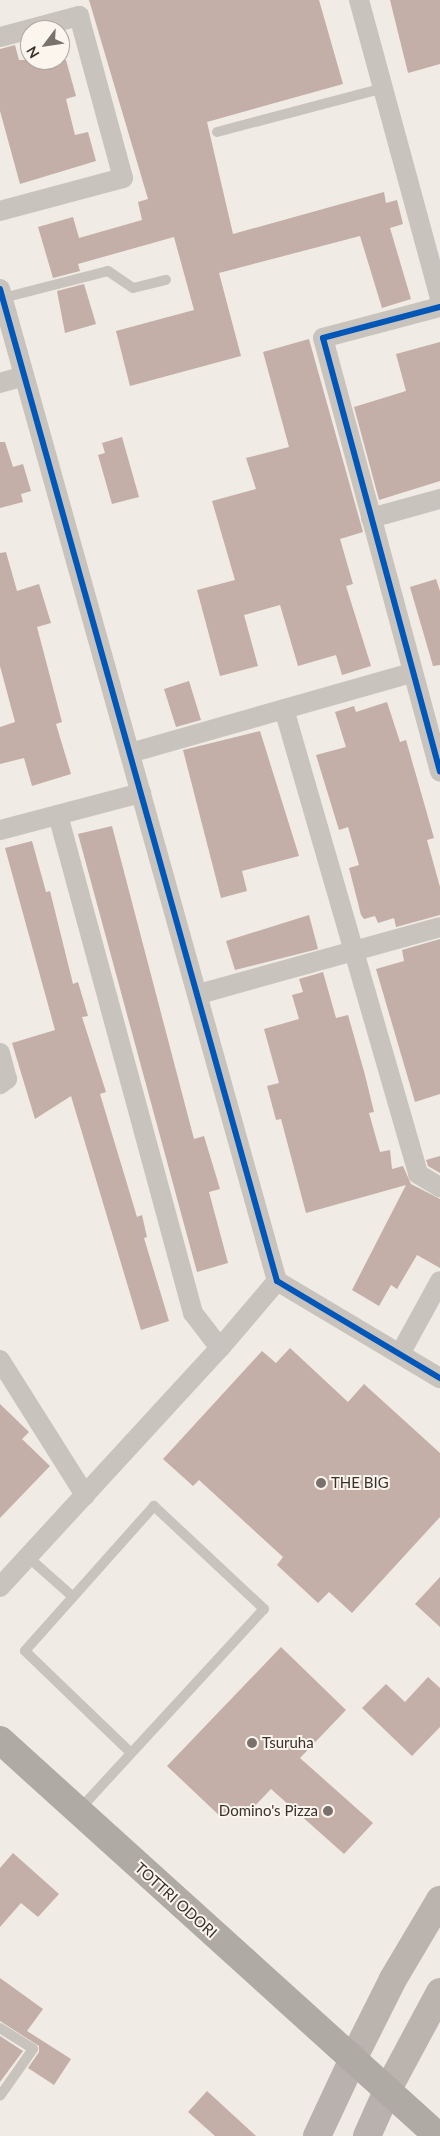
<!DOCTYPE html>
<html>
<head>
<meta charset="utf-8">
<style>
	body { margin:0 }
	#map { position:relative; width:440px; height:2136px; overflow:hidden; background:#f0ebe5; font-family:Lato,sans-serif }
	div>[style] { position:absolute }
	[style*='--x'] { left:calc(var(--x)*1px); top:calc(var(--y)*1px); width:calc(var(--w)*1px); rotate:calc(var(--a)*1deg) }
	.building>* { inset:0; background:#c3afa7 }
	.lane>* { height:10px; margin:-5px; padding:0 5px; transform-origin:5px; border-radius:5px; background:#c9c3be }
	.street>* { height:20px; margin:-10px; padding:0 10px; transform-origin:10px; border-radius:10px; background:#c9c3be }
	.secondary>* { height:28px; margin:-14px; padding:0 14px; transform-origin:14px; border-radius:14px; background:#bab3ae }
	.primary>* { height:28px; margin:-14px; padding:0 14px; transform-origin:14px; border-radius:14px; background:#b8b1ad }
	.highway>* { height:28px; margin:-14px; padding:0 14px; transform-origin:14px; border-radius:14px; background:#afaaa4 }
	.cycleway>* { height:6px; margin:-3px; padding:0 3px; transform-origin:3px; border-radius:3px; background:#0057b8 }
	.dots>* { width:14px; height:14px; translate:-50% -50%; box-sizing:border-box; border:2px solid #fbf5ee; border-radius:50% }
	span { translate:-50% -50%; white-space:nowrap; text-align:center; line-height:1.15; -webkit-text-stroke:4px #fbf5ee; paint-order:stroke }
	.poi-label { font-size:15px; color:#3b302b }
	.left { translate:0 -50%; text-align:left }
	.right { translate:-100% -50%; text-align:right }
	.street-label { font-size:15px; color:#3b302b }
	.north { position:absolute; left:20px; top:20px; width:50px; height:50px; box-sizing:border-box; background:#fbf5ee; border:1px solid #aea6a0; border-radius:50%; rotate:239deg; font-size:14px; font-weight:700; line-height:20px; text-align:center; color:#3b302b }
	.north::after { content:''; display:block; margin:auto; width:18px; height:22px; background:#7a716c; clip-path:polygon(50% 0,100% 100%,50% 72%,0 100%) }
</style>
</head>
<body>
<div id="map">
	<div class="building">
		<i style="clip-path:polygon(89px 0,319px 0,343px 84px,207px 122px,233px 234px,384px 192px,386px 203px,397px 200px,403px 224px,390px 228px,411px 299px,382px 308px,360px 236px,219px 273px,241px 356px,130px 386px,116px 331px,194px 310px,174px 237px,78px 264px,80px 271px,53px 278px,38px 227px,73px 217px,79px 238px,142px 220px,138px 202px,148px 199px)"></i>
		<i style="clip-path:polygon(390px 0,440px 0,440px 64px,408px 73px)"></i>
		<i style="clip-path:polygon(15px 45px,19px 60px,66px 60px,76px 96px,66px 99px,75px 135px,88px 132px,96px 161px,20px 184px,0 111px,0 49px)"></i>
		<i style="clip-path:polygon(84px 284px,96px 324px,65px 333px,57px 291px)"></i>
		<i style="clip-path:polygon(309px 339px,363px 532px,340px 539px,353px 584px,346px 586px,371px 666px,342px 675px,336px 655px,298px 666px,280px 605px,244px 615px,258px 666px,220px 676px,197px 590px,235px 580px,212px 501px,256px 489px,246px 458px,289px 447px,263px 352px)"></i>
		<i style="clip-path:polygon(440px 342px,440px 481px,379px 500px,354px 407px,406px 391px,396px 354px)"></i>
		<i style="clip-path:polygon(122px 437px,139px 497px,112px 504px,98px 455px,105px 453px,102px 443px)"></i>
		<i style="clip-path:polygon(0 442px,5px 442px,13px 467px,23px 464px,31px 491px,21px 494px,23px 502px,0 508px)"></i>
		<i style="clip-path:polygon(6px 552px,17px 591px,39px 584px,51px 623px,37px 627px,62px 722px,56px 724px,71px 774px,32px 786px,24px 758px,0 764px,0 727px,15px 722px,0 666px,0 553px)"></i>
		<i style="clip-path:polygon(436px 579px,440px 591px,440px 665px,433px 666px,410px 587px)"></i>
		<i style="clip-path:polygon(189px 681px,201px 720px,176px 727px,164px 689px)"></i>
		<i style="clip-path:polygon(387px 702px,400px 742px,406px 740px,434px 838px,427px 840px,440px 887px,440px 915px,396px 927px,394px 918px,378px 923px,375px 916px,364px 919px,361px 915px,349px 868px,359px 865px,348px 827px,339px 830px,316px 755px,346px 747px,335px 712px,354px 706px,356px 712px)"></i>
		<i style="clip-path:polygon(260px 731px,299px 856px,242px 871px,247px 891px,221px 898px,183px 750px)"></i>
		<i style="clip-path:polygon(112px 826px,194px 1139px,204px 1136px,220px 1189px,209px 1192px,228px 1263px,197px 1272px,78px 834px)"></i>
		<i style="clip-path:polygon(32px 841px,46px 892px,50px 891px,73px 984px,78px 982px,88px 1016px,82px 1017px,106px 1092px,100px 1094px,137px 1217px,142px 1215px,147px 1237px,144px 1238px,169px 1321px,141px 1330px,71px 1096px,35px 1119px,12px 1043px,55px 1030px,5px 848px)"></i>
		<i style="clip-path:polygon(309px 915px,318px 949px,235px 970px,226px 941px)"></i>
		<i style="clip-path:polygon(440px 939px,440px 1094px,415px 1102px,376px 969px,404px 961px,402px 950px)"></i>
		<i style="clip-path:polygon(323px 972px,336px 1018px,348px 1015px,365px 1075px,374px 1112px,369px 1113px,380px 1152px,390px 1150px,392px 1169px,403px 1166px,411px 1184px,440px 1199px,440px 1268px,417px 1255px,397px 1289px,391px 1285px,379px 1306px,352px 1290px,406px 1185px,306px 1213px,281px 1119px,276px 1120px,267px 1086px,279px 1083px,264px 1029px,299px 1019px,292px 995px,303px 992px,299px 979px)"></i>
		<i style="clip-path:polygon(440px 1156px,440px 1173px,428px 1166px,426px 1160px)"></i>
		<i style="clip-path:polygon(290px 1348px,348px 1402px,364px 1384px,440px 1453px,440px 1517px,352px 1613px,329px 1592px,318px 1603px,277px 1565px,283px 1557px,199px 1480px,193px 1486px,163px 1459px,262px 1351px,276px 1363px)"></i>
		<i style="clip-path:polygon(0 1404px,29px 1432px,22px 1439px,50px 1466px,0 1518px)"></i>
		<i style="clip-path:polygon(440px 1577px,440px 1627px,415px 1604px)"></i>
		<i style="clip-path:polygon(281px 1647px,346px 1710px,300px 1758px,373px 1823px,344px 1854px,271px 1789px,244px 1817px,233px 1807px,222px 1818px,167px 1766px)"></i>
		<i style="clip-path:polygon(428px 1677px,440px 1688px,440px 1727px,412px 1756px,362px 1708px,386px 1684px,405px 1702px)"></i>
		<i style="clip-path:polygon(13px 1853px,59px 1894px,38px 1917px,21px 1903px,0 1927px,0 1868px)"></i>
		<i style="clip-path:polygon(0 1978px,43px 2009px,27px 2031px,71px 2059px,54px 2085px,28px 2068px,39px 2052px,39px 2046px,0 2021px)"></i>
		<i style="clip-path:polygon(0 2036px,23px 2051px,0 2082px)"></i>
		<i style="clip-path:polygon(207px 2091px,256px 2136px,215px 2136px,188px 2112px)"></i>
	</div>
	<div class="lane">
		<i style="--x:217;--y:132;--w:172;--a:-14.8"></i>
		<i style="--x:3;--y:298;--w:108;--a:-14.4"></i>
		<i style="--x:108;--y:271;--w:30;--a:34"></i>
		<i style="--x:133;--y:288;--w:34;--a:-14"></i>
		<i style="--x:28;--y:1557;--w:60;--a:41.6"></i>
		<i style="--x:79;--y:1810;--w:273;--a:-47.4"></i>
		<i style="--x:264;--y:1609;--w:151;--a:-136.9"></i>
		<i style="--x:154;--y:1506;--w:194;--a:131.7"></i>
		<i style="--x:25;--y:1651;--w:147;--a:43.9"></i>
		<i style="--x:0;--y:2028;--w:39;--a:32"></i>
		<i style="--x:33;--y:2049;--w:57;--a:125.1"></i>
	</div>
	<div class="street">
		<i style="--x:359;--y:0;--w:310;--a:74.8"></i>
		<i style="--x:0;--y:37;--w:82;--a:-14.9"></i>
		<i style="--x:79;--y:16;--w:168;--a:74.8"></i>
		<i style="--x:123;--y:178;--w:127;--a:165"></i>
		<i style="--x:0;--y:289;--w:1030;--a:74.4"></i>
		<i style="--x:277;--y:1281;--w:190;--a:30.8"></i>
		<i style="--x:440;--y:307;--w:121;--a:165.2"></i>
		<i style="--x:323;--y:338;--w:449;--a:74.9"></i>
		<i style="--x:0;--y:383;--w:25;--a:-16"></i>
		<i style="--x:371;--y:518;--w:72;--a:-15.4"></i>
		<i style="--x:284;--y:709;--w:484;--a:73.9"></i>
		<i style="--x:418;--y:1174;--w:26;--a:31"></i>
		<i style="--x:130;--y:753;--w:291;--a:-15.9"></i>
		<i style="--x:58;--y:815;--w:516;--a:74.83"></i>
		<i style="--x:193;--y:1313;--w:44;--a:52.4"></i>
		<i style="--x:0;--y:830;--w:146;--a:-14.7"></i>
		<i style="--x:199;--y:994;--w:250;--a:-15.5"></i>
		<i style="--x:0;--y:1053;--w:27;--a:75"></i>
		<i style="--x:7;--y:1079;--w:9;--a:144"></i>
		<i style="--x:400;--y:1354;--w:83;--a:-61.3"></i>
		<i style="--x:0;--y:1360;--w:160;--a:57.8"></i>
		<i style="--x:0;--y:1587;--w:325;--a:-47.4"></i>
		<i style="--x:220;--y:1348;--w:88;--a:-49.6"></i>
	</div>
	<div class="secondary">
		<i style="--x:354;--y:2057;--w:87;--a:-63.4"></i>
		<i style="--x:393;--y:1979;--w:92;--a:-59.3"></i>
		<i style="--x:388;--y:2089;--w:110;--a:-61.8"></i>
	</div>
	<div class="primary">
		<i style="--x:317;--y:2136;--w:87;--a:-64.9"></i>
		<i style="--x:367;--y:2136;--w:51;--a:-65.9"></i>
	</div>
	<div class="highway">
		<i style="--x:0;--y:1740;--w:590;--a:42.12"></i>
	</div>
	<div class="cycleway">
		<i style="--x:0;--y:289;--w:1030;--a:74.4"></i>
		<i style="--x:277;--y:1281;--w:190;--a:30.8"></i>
		<i style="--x:440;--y:307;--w:121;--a:165.2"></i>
		<i style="--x:323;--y:338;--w:449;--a:74.9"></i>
	</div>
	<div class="dots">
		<i style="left:321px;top:1483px;background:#7a716c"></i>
		<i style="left:252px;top:1743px;background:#7a716c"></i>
		<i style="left:328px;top:1811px;background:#7a716c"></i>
	</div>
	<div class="poi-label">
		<span class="left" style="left:331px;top:1483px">THE BIG</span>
		<span class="left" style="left:262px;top:1743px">Tsuruha</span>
		<span class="right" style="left:318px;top:1811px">Domino's Pizza</span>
	</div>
	<div class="street-label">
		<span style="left:176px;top:1900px;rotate:42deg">TOTTRI ODORI</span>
	</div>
	<div class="north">N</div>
</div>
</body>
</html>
